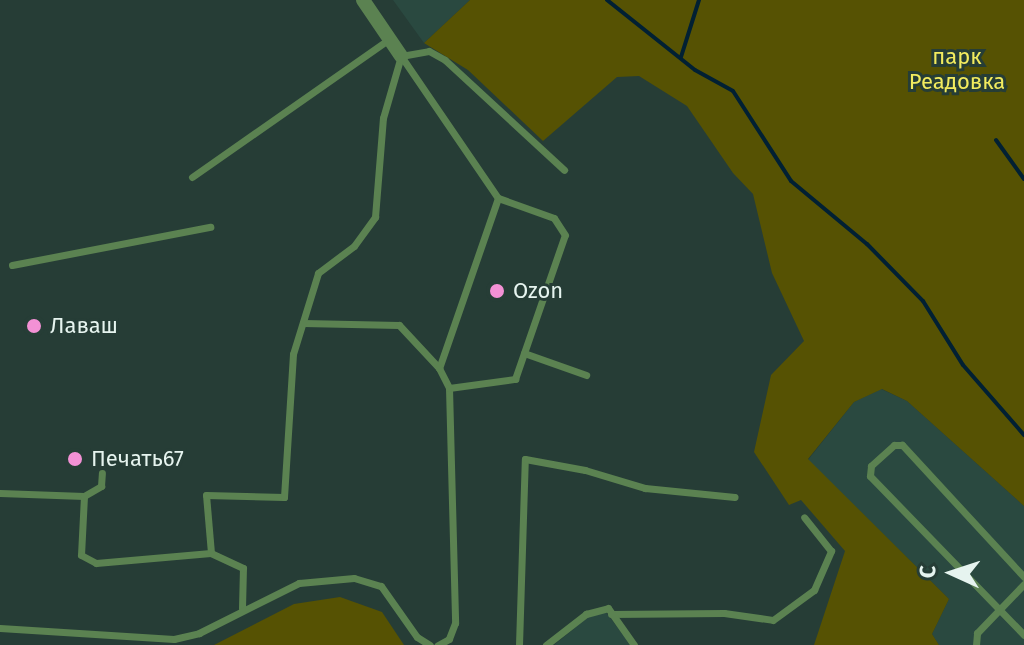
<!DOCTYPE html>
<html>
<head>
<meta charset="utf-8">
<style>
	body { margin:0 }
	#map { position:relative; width:1024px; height:645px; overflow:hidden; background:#263d36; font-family:"Fira Sans",sans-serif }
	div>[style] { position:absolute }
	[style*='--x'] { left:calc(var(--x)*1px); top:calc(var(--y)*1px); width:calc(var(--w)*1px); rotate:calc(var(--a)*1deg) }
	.built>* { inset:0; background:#2a4940 }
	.green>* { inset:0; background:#565203 }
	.stream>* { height:4px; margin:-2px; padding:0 2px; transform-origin:2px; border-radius:2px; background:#012033 }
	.lane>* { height:7px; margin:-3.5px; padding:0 3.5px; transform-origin:3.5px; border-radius:3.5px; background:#5b8251 }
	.street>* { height:14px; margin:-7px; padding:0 7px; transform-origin:7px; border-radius:7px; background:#5b8251 }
	.dots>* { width:22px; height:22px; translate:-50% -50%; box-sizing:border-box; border:4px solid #263d36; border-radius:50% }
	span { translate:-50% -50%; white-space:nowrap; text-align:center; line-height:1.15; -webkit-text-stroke:6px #263d36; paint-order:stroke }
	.park-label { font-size:22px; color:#f2eb5e }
	.poi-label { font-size:22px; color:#e6f4ef }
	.left { translate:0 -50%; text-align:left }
	.north { position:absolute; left:912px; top:533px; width:80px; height:80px; -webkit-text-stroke:6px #263d36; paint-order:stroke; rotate:273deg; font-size:22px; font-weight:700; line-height:32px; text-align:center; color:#e6f4ef }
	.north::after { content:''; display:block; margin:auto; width:28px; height:36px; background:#e6f4ef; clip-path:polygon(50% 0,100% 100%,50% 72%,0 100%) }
</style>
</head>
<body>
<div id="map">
	<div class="built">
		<i style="clip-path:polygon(393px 0,470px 0,424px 43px)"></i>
		<i style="clip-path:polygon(881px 389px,907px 401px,1024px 506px,1024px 645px,939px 645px,932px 634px,949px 599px,808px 460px,854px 402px)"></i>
		<i style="clip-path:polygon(605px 611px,631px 645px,554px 645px,587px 618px)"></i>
	</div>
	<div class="green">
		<i style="clip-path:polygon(470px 0,1024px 0,1024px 506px,907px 401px,882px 389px,854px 402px,808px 459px,949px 599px,932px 634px,939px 645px,814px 645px,845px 551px,801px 500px,789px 505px,754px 452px,771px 375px,804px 341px,772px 273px,753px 194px,733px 173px,687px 106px,639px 76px,617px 77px,543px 141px,468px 70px,424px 43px)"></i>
		<i style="clip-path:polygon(340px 597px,382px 612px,404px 645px,214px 645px,294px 604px)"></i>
	</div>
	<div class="stream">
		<i style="--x:607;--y:0;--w:112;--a:38.5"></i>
		<i style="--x:695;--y:70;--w:43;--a:28.9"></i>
		<i style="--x:733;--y:91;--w:107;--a:57.2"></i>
		<i style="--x:791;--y:181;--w:99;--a:39.7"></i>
		<i style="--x:867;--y:244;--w:80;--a:45.5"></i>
		<i style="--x:923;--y:301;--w:75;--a:58"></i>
		<i style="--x:963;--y:365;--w:93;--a:48.9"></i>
		<i style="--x:681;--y:57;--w:60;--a:-72.5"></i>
		<i style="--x:996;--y:140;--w:48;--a:54.3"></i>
	</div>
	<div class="lane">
		<i style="--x:401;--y:56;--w:172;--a:55.7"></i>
		<i style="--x:498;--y:198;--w:180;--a:109.1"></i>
		<i style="--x:439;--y:368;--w:22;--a:63"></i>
		<i style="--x:449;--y:388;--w:235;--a:88.5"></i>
		<i style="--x:455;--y:623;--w:17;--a:111"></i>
		<i style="--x:449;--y:639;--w:13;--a:151"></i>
		<i style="--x:401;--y:56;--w:28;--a:-10"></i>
		<i style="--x:429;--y:51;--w:18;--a:29"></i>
		<i style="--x:445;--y:60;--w:162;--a:42.7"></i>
		<i style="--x:192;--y:177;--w:241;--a:-35"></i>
		<i style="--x:12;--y:265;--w:202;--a:-10.9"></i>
		<i style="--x:303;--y:323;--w:96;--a:1.2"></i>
		<i style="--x:399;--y:325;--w:59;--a:47.1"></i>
		<i style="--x:524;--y:353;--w:66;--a:19.5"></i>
		<i style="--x:449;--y:388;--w:67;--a:-7.8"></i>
		<i style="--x:515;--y:379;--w:152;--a:-70.9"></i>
		<i style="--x:565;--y:235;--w:20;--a:-123"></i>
		<i style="--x:554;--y:218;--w:59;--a:-160.3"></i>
		<i style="--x:0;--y:493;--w:84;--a:2"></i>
		<i style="--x:84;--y:496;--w:59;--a:92.9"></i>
		<i style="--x:81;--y:555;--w:17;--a:28"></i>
		<i style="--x:96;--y:563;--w:115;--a:-5"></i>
		<i style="--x:84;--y:496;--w:20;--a:-30"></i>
		<i style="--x:101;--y:486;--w:13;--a:-86"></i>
		<i style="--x:1024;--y:577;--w:180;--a:-132.7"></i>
		<i style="--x:902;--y:445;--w:8;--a:180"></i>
		<i style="--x:894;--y:445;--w:31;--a:138"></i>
		<i style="--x:871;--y:466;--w:10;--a:96"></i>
		<i style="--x:870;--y:476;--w:221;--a:45.9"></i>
		<i style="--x:242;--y:608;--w:40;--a:-88.6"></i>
		<i style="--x:243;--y:568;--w:35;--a:-155"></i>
		<i style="--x:211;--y:553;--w:58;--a:-94.9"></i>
		<i style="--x:206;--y:495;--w:78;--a:1.5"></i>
		<i style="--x:284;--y:497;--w:143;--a:-86.4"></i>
		<i style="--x:293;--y:354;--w:85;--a:-72.8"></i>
		<i style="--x:318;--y:273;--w:45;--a:-36.9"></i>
		<i style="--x:354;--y:246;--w:36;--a:-54"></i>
		<i style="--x:375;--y:217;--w:99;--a:-85.4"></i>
		<i style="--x:383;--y:118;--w:65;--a:-73.8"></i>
		<i style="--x:611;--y:614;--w:113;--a:-0.5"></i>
		<i style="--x:724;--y:613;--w:49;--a:8.1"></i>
		<i style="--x:773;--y:620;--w:51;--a:-36.2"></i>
		<i style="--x:814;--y:590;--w:43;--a:-66.4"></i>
		<i style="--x:831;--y:551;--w:43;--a:-128.5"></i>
		<i style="--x:0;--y:628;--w:174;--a:3.6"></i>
		<i style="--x:174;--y:639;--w:26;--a:-13"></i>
		<i style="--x:199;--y:633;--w:112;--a:-26.6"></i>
		<i style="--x:299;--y:583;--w:55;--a:-5.2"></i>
		<i style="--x:354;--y:578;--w:28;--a:17"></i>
		<i style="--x:381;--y:586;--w:62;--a:54.8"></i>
		<i style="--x:417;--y:637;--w:15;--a:32"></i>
		<i style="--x:519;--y:645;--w:186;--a:-88.2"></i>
		<i style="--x:525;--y:459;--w:61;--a:10.4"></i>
		<i style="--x:585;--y:470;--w:63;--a:16.7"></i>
		<i style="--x:645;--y:488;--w:90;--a:5.7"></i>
		<i style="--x:546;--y:645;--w:51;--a:-37.8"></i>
		<i style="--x:586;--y:614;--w:23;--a:-15"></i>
		<i style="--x:608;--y:608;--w:45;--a:54.9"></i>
		<i style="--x:976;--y:645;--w:12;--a:-85"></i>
		<i style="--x:977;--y:633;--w:68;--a:-46.2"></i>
	</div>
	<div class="street">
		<i style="--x:363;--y:0;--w:68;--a:55.8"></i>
	</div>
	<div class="dots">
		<i style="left:497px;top:291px;background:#f391d5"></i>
		<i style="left:34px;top:326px;background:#f391d5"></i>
		<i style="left:75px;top:459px;background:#f391d5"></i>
	</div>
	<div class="park-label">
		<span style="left:957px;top:69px">парк<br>Реадовка</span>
	</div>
	<div class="poi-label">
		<span class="left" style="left:513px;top:291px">Ozon</span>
		<span class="left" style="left:50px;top:326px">Лаваш</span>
		<span class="left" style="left:91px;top:459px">Печать67</span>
	</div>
	<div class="north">С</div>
</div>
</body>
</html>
